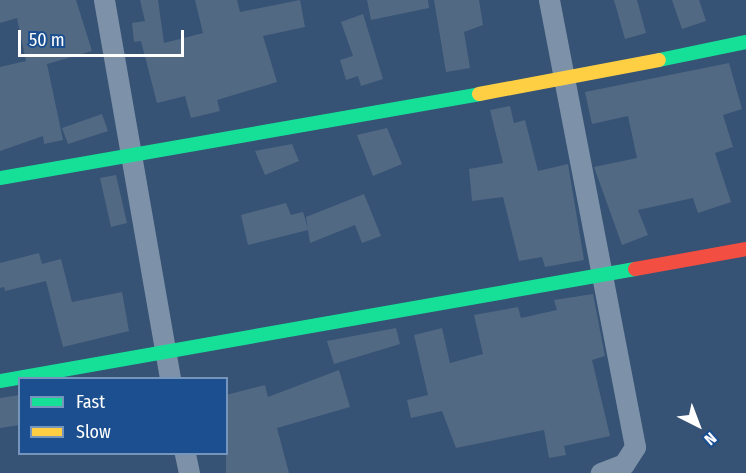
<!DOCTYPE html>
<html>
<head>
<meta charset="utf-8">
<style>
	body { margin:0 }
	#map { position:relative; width:746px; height:473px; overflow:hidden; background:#365274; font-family:"Fira Sans Condensed",sans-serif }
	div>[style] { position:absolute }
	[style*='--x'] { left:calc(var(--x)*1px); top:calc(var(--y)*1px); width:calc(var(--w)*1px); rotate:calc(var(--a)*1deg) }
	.building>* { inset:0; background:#526984 }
	.street>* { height:21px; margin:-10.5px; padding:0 10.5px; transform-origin:10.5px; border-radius:10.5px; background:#7d92a8 }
	.fast>* { height:14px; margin:-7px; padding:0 7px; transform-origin:7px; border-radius:7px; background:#16e098 }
	.slow>* { height:14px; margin:-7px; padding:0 7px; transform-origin:7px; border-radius:7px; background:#ffcf43 }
	.jam>* { height:14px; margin:-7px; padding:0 7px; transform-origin:7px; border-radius:7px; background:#f24e42 }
	span { translate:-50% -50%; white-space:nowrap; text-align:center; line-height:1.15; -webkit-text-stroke:4.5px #1b4f8f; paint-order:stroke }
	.legend { position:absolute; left:18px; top:377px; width:210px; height:78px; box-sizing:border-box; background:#1b4f8f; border:2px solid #7695bc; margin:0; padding:8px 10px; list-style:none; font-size:18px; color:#fff }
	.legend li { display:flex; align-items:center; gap:12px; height:30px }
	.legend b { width:30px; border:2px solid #7695bc }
	.north { position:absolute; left:668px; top:395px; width:60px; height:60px; -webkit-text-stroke:4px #1b4f8f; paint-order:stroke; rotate:138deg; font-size:16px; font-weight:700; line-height:24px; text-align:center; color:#fff }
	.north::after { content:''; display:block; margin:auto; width:21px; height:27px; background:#fff; clip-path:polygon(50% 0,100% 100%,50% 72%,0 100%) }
	.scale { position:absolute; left:18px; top:30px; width:166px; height:27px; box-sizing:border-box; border:3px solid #fff; border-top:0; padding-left:8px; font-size:18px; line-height:21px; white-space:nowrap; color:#fff; -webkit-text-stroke:4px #1b4f8f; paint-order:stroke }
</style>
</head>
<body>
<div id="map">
	<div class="building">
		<i style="clip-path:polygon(0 0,76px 0,92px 51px,47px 64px,63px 140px,44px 144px,43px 136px,0 151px,0 67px,26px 61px,17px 18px,0 23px)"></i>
		<i style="clip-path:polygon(140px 0,158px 0,164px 43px,203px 33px,195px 0,237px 0,240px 12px,300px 0,305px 27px,263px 36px,277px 82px,217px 100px,220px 111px,191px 118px,185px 96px,157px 103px,141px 41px,134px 42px,132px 23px,145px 21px)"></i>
		<i style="clip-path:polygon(367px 0,428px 0,429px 8px,371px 20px)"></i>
		<i style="clip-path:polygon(434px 0,479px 0,483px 25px,464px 32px,470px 68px,446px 72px)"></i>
		<i style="clip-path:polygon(614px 0,637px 0,646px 33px,625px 39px)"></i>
		<i style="clip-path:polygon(672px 0,699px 0,706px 21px,682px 29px)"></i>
		<i style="clip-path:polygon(363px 14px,383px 79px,361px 86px,358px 76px,346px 80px,340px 60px,353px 56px,341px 22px)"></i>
		<i style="clip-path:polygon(729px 63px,742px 109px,723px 115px,733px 147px,715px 153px,731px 202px,698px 213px,693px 198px,638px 210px,648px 235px,622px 245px,594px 167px,637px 158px,628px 116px,592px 124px,585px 92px)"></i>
		<i style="clip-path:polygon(510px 106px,514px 123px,525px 120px,538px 171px,568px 164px,584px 260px,545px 267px,542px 257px,519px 261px,503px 197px,472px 201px,469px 169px,503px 163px,490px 110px)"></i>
		<i style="clip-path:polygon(102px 114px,108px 131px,68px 144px,62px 128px)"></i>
		<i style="clip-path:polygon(387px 128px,402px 164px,373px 176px,357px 135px)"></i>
		<i style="clip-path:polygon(292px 144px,299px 161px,265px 175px,255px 151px)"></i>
		<i style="clip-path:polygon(116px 175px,127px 223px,111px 227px,100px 178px)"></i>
		<i style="clip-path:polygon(364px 194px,381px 236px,362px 243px,355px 225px,310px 243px,308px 230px,248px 245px,241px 215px,286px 203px,291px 215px,303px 212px,308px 228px,306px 217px)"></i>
		<i style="clip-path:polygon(39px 253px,42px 264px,61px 259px,72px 302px,122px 292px,129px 331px,63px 347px,46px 281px,5px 291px,4px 287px,0 288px,0 263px)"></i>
		<i style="clip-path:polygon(593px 294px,605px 356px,592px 360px,610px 436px,564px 446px,566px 455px,549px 458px,544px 430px,456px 448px,442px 411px,411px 418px,407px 400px,428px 395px,414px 335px,442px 328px,450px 363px,483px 354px,474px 315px,518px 307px,521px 318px,557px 310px,554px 300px)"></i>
		<i style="clip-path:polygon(396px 328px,400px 344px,334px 364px,327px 341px)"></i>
		<i style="clip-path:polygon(339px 370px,350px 407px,277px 428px,289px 473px,226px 473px,226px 395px,265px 385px,268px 397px)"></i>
		<i style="clip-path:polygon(20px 395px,20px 425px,0 428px,0 398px)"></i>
	</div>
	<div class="street">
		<i style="--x:104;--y:0;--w:384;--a:80.1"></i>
		<i style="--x:549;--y:0;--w:455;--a:79.1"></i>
		<i style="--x:635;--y:447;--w:20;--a:123"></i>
		<i style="--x:624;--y:464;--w:25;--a:159"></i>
		<i style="--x:185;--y:454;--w:19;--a:78"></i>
	</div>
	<div class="fast">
		<i style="--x:659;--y:60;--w:89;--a:-11.7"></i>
		<i style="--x:0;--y:178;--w:486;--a:-9.9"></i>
		<i style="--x:0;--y:381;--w:645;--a:-10"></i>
	</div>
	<div class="slow">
		<i style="--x:479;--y:94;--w:183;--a:-10.7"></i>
	</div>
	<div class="jam">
		<i style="--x:635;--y:269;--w:113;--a:-10.2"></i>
	</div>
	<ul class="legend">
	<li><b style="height:8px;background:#16e098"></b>Fast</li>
	<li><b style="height:8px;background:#ffcf43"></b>Slow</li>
	</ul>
	<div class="north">N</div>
	<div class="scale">50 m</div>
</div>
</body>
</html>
